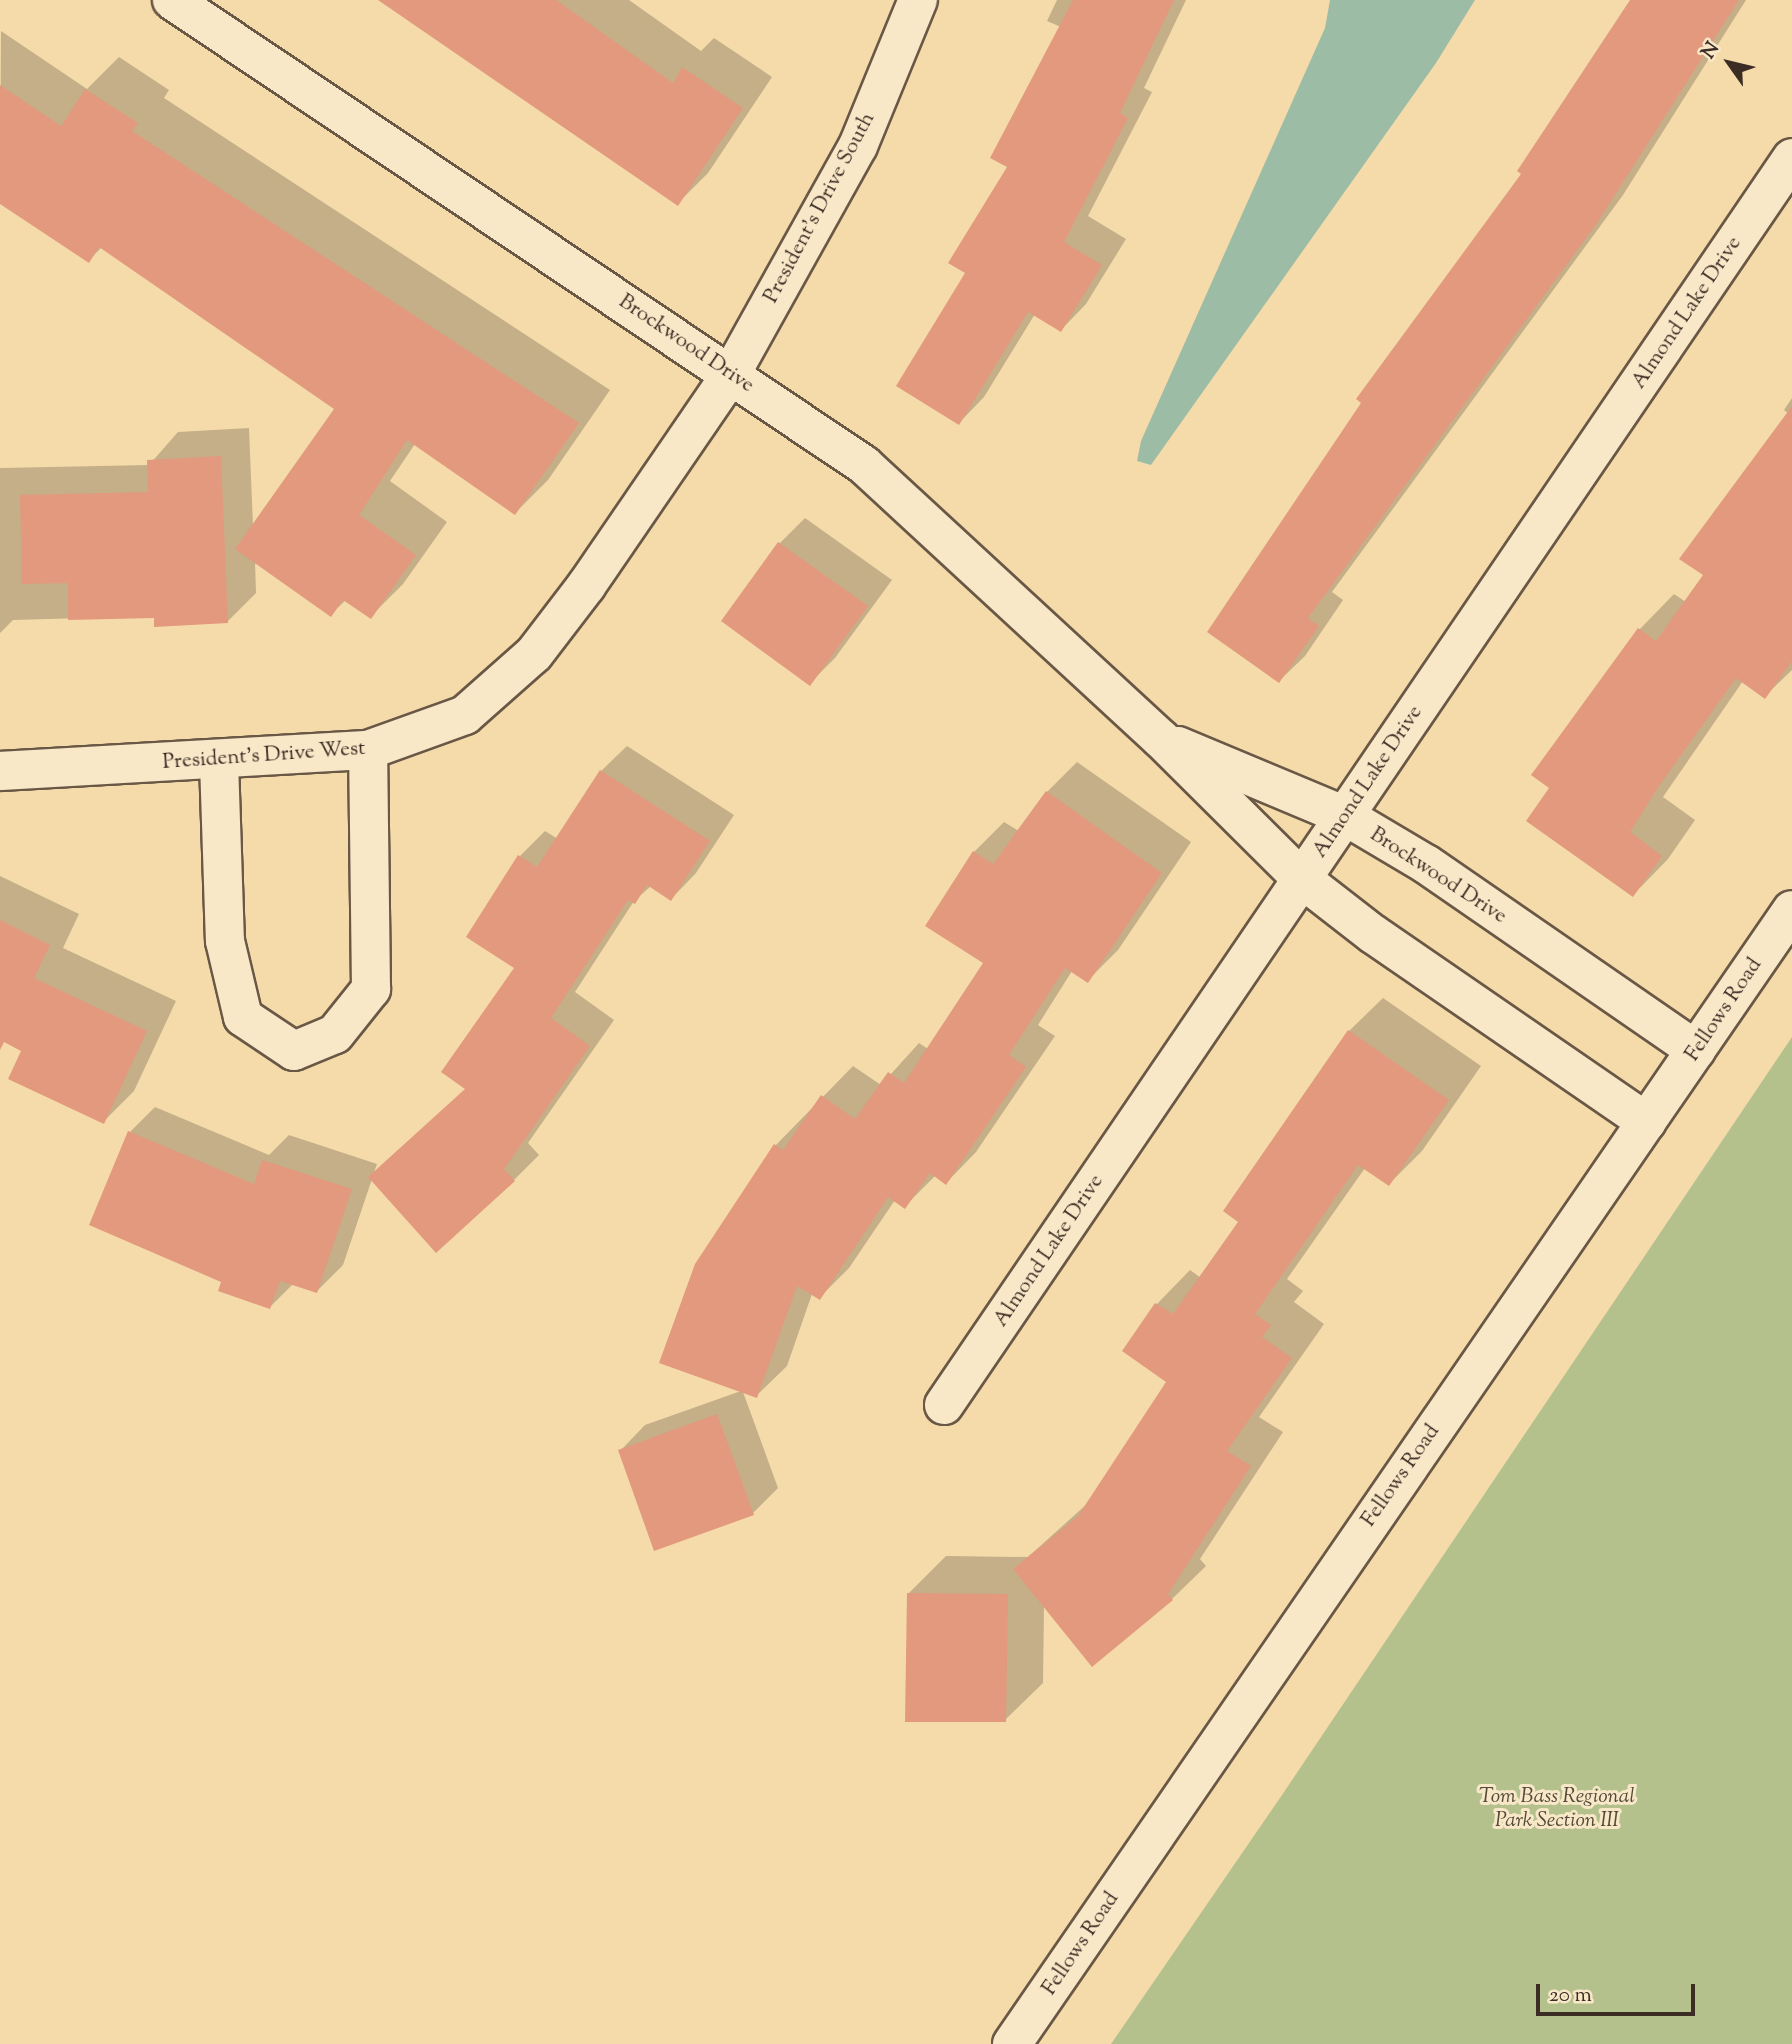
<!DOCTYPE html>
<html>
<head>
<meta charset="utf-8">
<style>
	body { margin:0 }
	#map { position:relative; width:1792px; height:2044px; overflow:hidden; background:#f5dbaa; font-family:"Sorts Mill Goudy",serif }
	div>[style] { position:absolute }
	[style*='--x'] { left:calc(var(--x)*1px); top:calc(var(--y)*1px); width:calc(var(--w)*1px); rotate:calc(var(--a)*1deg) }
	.green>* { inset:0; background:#b5c18d }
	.water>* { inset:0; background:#9dbca5 }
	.shadow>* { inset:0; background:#0003 }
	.building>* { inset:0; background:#e2997e }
	.roads { filter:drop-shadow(2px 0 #6a5846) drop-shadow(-2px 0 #6a5846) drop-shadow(0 2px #6a5846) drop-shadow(0 -2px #6a5846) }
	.street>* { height:38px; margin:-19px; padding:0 19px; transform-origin:19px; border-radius:19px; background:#f8e8c8 }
	.secondary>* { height:38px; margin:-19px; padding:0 19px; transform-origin:19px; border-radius:19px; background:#f8e8c8 }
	span { translate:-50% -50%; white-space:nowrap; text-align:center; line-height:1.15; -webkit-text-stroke:6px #f8e8c8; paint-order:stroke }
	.street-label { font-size:21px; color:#3b2c24 }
	.park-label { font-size:21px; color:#534a39; font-style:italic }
	.north { position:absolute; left:1694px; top:28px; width:70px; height:70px; -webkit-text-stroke:5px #f8e8c8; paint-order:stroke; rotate:304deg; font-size:19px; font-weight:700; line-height:28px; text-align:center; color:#3b2c24 }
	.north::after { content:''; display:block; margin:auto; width:24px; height:32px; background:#3b2c24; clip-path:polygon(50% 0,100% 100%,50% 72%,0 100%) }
	.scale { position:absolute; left:1536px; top:1984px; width:159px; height:32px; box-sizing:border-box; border:4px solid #3b2c24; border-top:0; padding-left:9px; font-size:21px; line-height:24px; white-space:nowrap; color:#3b2c24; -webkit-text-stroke:5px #f8e8c8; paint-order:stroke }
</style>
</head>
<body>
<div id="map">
	<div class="green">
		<i style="clip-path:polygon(1792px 1037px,1792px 2044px,1111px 2044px,1282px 1795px)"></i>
	</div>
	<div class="water">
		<i style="clip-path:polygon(1330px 0,1475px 0,1436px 63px,1151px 465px,1137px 461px,1141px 441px,1325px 28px)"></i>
	</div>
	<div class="shadow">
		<i style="clip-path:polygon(379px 0,629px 0,701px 51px,714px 38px,772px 77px,708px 173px,678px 203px)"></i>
		<i style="clip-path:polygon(1057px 0,1186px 0,1144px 88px,1152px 92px,1088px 216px,1126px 239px,1086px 304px,1061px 330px,1035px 314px,984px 397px,959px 423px,967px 273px,1061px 27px,1047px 21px)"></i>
		<i style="clip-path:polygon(1632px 0,1746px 0,1623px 195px,1332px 592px,1343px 600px,1305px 656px,1279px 681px,1209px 632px,1523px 173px)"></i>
		<i style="clip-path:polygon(1px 31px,87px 89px,119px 57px,169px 90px,164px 98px,610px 390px,548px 480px,515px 513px,415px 444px,390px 481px,447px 522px,403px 584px,370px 617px,346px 600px,331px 614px,255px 561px,256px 593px,227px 622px,155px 616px,13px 620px,0 633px,0 468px,149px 465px,178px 432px,249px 428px,253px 526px,337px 408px,102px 247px,89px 260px,0 202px)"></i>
		<i style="clip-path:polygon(1792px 398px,1792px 670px,1765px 696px,1743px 681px,1663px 797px,1695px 820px,1668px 859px,1633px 895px,1552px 788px,1639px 630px,1674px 594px,1686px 602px,1705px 574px,1789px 414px,1784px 410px)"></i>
		<i style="clip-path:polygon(805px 518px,892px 580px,835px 658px,810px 683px,723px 621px,780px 543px)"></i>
		<i style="clip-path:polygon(627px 746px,734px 815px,696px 873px,671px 899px,651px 886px,634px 901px,575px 992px,614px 1020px,528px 1143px,539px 1155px,514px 1180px,372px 1179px,343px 1265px,317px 1291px,294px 1283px,270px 1307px,223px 1281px,130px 1132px,155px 1107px,269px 1155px,289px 1135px,377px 1164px,373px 1175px,467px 1088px,516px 967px,520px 856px,545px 831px,558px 839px,601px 771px)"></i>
		<i style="clip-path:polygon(1077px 762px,1191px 842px,1118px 950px,1088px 980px,1072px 971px,1038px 1025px,1055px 1036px,976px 1152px,946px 1183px,936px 1175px,905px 1206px,895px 1200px,849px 1268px,819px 1298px,812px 1294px,787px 1366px,756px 1396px,743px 1392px,778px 1488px,753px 1513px,620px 1451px,645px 1425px,741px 1391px,697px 1265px,776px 1145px,853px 1066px,881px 1085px,919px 1043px,928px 1049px,986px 963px,974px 852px,1004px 822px,1019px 831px,1047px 792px)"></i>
		<i style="clip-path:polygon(0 876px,79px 914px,63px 948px,176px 1001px,134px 1091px,103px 1122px,24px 1050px,0 1039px)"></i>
		<i style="clip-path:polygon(1383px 998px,1481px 1066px,1422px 1151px,1389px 1184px,1365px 1168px,1287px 1279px,1303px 1291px,1294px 1302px,1324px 1324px,1259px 1417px,1283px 1432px,1200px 1559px,1206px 1566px,1172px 1599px,1044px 1605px,1043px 1683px,1005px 1720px,908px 1594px,946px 1556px,1028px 1557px,1088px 1503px,1168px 1381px,1124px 1350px,1157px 1304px,1190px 1270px,1201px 1278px,1241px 1222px,1349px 1031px)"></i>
	</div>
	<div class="building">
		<i style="clip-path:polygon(378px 0,556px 0,673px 83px,682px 67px,743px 108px,678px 206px)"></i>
		<i style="clip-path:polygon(1073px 0,1174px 0,1120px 113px,1128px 118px,1064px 242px,1102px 265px,1061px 332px,1028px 312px,959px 425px,896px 386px,965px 273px,948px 263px,1007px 167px,990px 158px)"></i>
		<i style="clip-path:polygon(1630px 0,1739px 0,1597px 223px,1308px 618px,1319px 626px,1279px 683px,1207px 632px,1361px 403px,1356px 399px,1521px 174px,1517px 171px)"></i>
		<i style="clip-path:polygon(0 85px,61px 126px,85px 89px,138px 123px,132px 131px,579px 423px,515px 515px,407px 440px,359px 515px,416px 555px,371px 619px,343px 600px,331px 617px,235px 549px,334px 409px,99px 247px,89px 263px,0 204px)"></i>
		<i style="clip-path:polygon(1792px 406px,1792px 661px,1765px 699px,1736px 678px,1657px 789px,1630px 832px,1662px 856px,1633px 897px,1526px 821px,1549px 788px,1531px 775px,1638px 628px,1656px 641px,1703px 575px,1679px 559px)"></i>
		<i style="clip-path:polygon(221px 456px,228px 623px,154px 627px,154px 618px,68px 620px,68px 583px,22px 584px,20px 495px,148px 492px,147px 460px)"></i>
		<i style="clip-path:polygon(778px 542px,868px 606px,810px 686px,721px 621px)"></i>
		<i style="clip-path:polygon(600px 770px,710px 841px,671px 901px,647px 885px,635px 904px,628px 900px,551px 1018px,590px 1046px,504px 1169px,515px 1181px,436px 1253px,368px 1177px,465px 1089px,441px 1072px,514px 968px,466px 937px,518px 855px,537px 867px)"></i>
		<i style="clip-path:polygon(1046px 791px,1162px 873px,1088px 983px,1065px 968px,1009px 1055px,1026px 1067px,946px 1185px,930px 1173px,905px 1209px,888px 1197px,820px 1300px,797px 1286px,757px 1398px,659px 1363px,695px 1264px,774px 1144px,783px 1150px,821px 1095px,855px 1119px,888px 1072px,904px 1083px,983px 963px,925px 926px,973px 851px,993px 864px)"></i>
		<i style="clip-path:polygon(0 920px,50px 945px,34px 978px,147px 1031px,104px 1124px,8px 1079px,21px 1051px,4px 1042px,0 1050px)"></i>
		<i style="clip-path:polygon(1348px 1030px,1449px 1100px,1389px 1186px,1358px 1165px,1255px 1314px,1271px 1325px,1262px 1337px,1292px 1358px,1227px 1451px,1251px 1466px,1168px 1594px,1173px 1600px,1092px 1667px,1013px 1569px,1078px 1516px,1166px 1382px,1122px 1351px,1155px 1303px,1173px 1314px,1238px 1222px,1223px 1211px)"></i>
		<i style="clip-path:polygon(128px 1131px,254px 1184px,262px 1160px,352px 1189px,317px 1293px,280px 1281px,270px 1309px,218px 1291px,221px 1282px,89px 1225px)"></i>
		<i style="clip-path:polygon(717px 1414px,754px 1515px,654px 1551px,618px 1450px)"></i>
		<i style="clip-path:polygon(907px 1593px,1008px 1594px,1006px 1722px,905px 1722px)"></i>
	</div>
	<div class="roads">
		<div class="street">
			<i style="--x:172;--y:0;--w:834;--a:33.9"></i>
			<i style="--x:864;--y:465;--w:403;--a:42.7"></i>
			<i style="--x:1160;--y:738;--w:200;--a:44.8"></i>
			<i style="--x:1302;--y:879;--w:90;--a:37.8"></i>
			<i style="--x:1373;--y:934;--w:332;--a:34.5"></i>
			<i style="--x:1178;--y:746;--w:181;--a:22.7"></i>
			<i style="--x:1345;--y:816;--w:94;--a:30.7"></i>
			<i style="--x:1426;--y:864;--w:328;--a:34.6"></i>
			<i style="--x:219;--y:762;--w:179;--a:88.1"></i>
			<i style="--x:225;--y:941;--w:78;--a:76.7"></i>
			<i style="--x:243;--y:1017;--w:61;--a:33.7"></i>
			<i style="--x:294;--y:1051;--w:44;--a:-22.5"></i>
			<i style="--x:335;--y:1034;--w:58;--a:-51.3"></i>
			<i style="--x:371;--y:989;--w:239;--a:-90.7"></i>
			<i style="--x:0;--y:771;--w:369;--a:-3.3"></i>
			<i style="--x:368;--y:750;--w:103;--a:-19.8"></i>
			<i style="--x:465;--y:715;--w:92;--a:-41.5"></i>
			<i style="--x:534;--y:654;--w:86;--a:-52.6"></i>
			<i style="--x:586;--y:586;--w:257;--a:-55.6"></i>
			<i style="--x:731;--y:374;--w:261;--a:-60.9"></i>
			<i style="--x:858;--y:146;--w:158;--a:-67.7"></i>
			<i style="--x:944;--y:1405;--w:1508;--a:-55.78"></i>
		</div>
		<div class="secondary">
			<i style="--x:1012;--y:2044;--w:1376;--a:-55.48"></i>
		</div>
	</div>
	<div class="street-label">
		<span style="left:820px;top:208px;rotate:-62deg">President's Drive South</span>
		<span style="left:1687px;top:313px;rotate:-56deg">Almond Lake Drive</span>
		<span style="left:686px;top:344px;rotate:34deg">Brockwood Drive</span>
		<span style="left:264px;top:756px;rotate:-4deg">President's Drive West</span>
		<span style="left:1368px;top:782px;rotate:-56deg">Almond Lake Drive</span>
		<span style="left:1438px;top:876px;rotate:33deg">Brockwood Drive</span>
		<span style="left:1724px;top:1010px;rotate:-56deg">Fellows Road</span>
		<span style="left:1049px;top:1251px;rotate:-56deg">Almond Lake Drive</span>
		<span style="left:1401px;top:1476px;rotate:-55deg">Fellows Road</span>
		<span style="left:1081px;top:1944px;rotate:-56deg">Fellows Road</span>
	</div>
	<div class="park-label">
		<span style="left:1557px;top:1809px">Tom Bass Regional<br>Park Section III</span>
	</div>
	<div class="north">N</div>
	<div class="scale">20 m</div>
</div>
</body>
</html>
